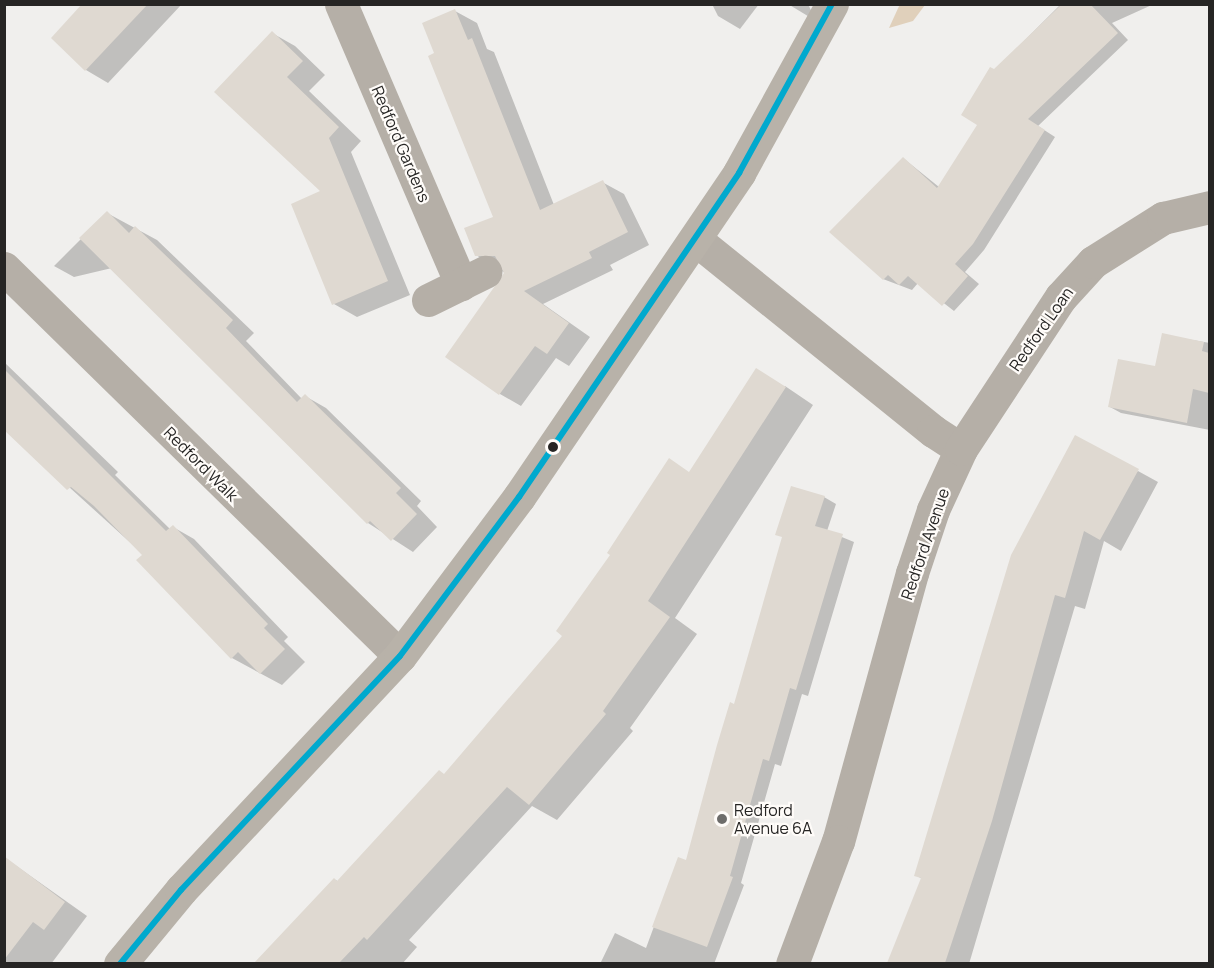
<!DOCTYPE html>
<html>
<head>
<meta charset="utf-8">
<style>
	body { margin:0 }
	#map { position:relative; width:1214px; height:968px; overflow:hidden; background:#f0efed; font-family:Manrope,sans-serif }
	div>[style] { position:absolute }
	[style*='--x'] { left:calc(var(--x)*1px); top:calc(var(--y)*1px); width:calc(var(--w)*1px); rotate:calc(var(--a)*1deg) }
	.forest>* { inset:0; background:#e0d0bb }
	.shadow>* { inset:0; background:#0003 }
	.building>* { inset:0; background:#dfd9d1 }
	.minor>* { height:33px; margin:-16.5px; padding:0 16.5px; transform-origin:16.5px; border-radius:16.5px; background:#b5afa7 }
	.major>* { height:33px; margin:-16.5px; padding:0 16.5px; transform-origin:16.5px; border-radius:16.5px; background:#b8b2a9 }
	.bus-1>* { height:6px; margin:-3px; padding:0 3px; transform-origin:3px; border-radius:3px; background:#00a9ce }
	.dots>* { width:16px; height:16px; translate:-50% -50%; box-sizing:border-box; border:3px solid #fffcf9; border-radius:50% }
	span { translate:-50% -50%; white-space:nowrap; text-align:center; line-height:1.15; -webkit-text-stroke:4.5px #fffcf9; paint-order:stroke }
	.street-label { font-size:16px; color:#262524 }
	.poi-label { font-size:16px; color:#262524 }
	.left { translate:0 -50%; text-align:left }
	.frame { position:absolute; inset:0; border:6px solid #262524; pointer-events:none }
</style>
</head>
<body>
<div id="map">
	<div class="forest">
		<i style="clip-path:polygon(900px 4px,925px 5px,913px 21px,889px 28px)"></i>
	</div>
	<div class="shadow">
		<i style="clip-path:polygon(85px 4px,182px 4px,108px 83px,86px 70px,53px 38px)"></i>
		<i style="clip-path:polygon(712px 4px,759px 4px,740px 29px,718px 16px)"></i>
		<i style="clip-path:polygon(788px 4px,808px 4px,816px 21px)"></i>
		<i style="clip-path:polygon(1061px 4px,1154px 4px,1112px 23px,1128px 40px,1038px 126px,1055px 137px,984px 250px,965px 272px,979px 284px,954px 311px,918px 283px,912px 290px,883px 279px,903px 158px,939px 187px,979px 125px,994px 71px)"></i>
		<i style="clip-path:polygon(455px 11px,477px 23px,487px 49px,494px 52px,554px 205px,602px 182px,624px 194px,649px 245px,610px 265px,613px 270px,543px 304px,590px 337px,569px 366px,556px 358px,521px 406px,500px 394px,505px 273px,476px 255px,494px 218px,436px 54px)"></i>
		<i style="clip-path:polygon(272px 33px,295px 46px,325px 75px,309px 91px,361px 141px,351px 152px,410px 295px,357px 317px,334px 304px,323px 192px)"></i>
		<i style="clip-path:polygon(107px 213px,157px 240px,254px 333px,246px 341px,302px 399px,305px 396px,326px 408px,421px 501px,417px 506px,437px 527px,413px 552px,368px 523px,112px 268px,74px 277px,54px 266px)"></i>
		<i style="clip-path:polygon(1163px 335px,1210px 343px,1210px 430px,1121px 413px,1110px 407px,1156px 368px)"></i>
		<i style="clip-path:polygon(4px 362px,118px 472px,115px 475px,170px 529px,173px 527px,194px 539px,288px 637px,284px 641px,305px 662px,282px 685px,232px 658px,139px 560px,144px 555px,4px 428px)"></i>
		<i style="clip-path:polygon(785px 386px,813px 405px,675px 618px,697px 634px,630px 728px,633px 731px,557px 820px,532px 806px,409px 940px,417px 947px,402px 964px,255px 964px,334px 879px,339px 882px,445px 775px,564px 636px,690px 473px)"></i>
		<i style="clip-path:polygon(1138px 471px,1158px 482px,1121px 551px,1104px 541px,1085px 609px,1075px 606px,969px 964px,890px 964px,922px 879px,916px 875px,1012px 555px)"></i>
		<i style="clip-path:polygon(824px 497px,836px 504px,827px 531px,854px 542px,808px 696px,802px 694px,781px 766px,775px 764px,741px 883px,744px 885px,714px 964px,600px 964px,615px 933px,646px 948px,679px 859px,687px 862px,735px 705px)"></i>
		<i style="clip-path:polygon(15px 865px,87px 916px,51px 964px,4px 964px,4px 878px)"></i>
	</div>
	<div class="building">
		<i style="clip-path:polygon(82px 4px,148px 4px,85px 71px,51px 38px)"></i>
		<i style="clip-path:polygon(1062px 4px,1090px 4px,1118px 33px,1028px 119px,1045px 130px,973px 244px,955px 264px,968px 276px,942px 306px,908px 276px,899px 285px,888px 275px,883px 280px,829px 232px,903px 157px,937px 188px,977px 125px,961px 115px,990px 67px,994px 69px)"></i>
		<i style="clip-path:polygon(455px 9px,468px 40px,472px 38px,540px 210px,603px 180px,628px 232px,589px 252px,592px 258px,524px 291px,569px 323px,547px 354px,535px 346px,499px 395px,445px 357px,504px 273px,495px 256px,475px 256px,464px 228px,493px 217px,428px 56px,434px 53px,422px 23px)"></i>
		<i style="clip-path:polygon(272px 31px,303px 61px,287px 77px,339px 127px,329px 138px,388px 281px,332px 305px,291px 204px,320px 191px,214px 92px)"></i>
		<i style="clip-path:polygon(107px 211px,129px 233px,135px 226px,233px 320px,226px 328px,297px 402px,305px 394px,401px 488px,396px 493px,417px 514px,391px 541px,370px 521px,367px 524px,79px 238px)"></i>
		<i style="clip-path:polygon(1162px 333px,1204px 342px,1202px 351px,1209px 353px,1209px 393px,1193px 389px,1187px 423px,1108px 407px,1118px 359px,1155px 366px)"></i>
		<i style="clip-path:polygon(756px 368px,786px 387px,648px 601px,670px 617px,603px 711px,606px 714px,529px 805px,507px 787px,367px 940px,364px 937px,339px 963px,254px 963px,334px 878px,337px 881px,439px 770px,444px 774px,562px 636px,556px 631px,610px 555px,607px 553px,669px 458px,689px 472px)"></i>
		<i style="clip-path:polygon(4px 369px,166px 531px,173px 525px,268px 624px,264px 628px,285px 649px,260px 674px,238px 652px,231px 659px,136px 560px,142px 555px,94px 506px,71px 487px,67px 490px,4px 430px)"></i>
		<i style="clip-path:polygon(1075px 435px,1139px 469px,1100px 540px,1084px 531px,1065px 598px,1055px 595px,992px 821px,945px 963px,887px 963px,921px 878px,914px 876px,1011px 555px)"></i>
		<i style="clip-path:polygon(791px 486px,825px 496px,815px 526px,843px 534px,796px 690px,790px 688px,769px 761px,763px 759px,730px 876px,733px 877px,707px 947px,652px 927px,678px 857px,686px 860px,717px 745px,730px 702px,734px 704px,782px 537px,775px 535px)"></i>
		<i style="clip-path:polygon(4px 856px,65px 902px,44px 930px,33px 922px,4px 960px)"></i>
	</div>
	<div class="minor">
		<i style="--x:341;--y:4;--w:305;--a:66.8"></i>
		<i style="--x:695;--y:239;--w:306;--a:38.9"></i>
		<i style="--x:933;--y:431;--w:33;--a:33"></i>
		<i style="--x:961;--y:449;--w:67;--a:114.7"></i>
		<i style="--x:933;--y:510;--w:66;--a:108.4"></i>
		<i style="--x:912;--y:573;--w:278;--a:105.4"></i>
		<i style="--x:838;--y:841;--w:131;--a:110.5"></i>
		<i style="--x:4;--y:268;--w:554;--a:44.42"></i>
		<i style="--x:428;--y:300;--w:64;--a:-26.2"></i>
		<i style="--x:961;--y:449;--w:182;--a:-56.7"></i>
		<i style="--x:1061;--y:297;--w:47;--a:-47.6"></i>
		<i style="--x:1093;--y:262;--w:83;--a:-32.2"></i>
		<i style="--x:1163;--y:218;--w:48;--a:-13.2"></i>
	</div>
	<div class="major">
		<i style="--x:120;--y:964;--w:96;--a:-50.5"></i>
		<i style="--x:181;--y:890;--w:320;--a:-46.9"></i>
		<i style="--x:400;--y:656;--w:199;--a:-53.2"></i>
		<i style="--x:519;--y:497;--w:392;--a:-55.8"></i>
		<i style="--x:739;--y:173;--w:193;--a:-61.2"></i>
	</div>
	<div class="bus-1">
		<i style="--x:120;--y:964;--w:96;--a:-50.5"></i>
		<i style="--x:181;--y:890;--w:320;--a:-46.9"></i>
		<i style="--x:400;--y:656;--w:199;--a:-53.2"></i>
		<i style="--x:519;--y:497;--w:392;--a:-55.8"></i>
		<i style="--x:739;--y:173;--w:193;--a:-61.2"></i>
	</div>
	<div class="dots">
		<i style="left:553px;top:447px;background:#262524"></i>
		<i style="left:722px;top:819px;background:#6d6c6a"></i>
	</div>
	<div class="street-label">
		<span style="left:401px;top:144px;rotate:67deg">Redford Gardens</span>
		<span style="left:1041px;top:329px;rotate:-55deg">Redford Loan</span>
		<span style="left:201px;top:464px;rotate:45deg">Redford Walk</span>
		<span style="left:925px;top:544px;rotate:-71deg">Redford Avenue</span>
	</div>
	<div class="poi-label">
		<span class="left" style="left:734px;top:819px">Redford<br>Avenue 6A</span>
	</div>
	<div class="frame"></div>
</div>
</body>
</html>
